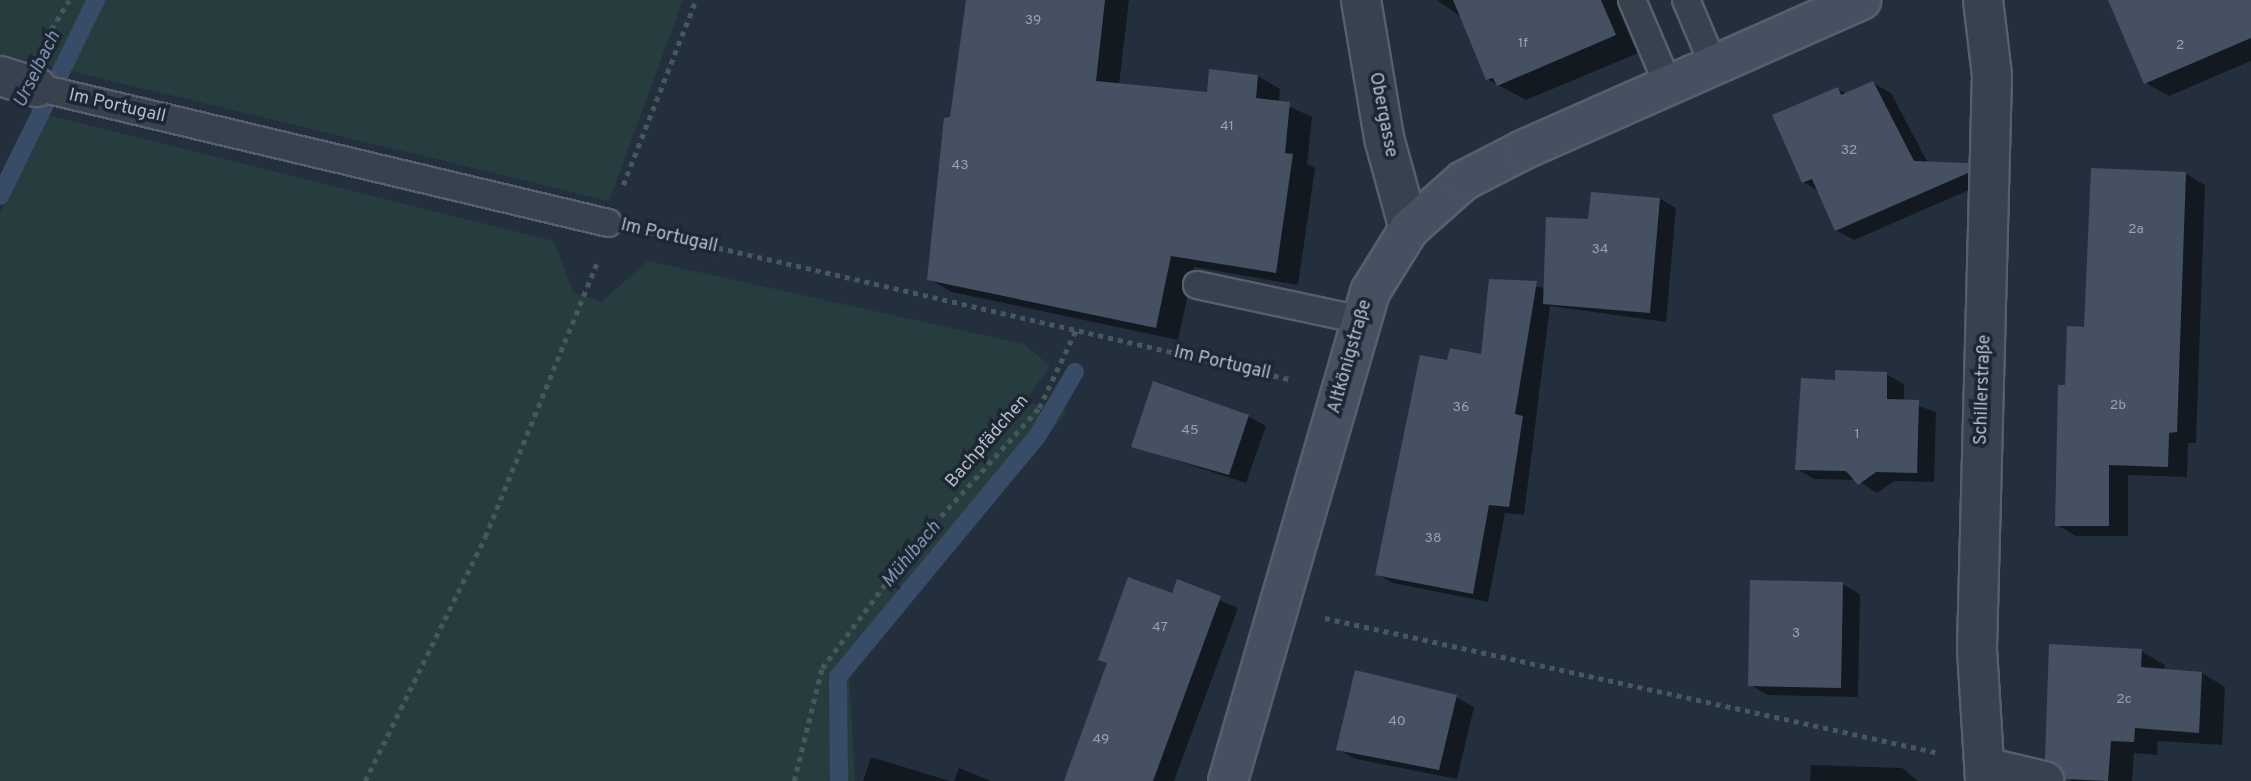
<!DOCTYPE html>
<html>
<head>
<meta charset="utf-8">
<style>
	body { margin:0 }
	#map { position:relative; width:2251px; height:781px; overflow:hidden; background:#242f3e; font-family:Overpass,sans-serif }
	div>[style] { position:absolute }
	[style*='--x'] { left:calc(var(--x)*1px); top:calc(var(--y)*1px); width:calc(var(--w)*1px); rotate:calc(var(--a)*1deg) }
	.green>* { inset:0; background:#263c3f }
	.shadow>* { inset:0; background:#0007 }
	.stream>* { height:18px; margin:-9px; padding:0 9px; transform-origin:9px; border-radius:9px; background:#394c67 }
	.building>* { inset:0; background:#455162 }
	.path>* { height:4.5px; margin-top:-2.25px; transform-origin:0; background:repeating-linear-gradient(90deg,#44595c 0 5px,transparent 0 10px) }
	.roads { filter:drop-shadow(2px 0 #565f6c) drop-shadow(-2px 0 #565f6c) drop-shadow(0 2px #565f6c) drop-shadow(0 -2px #565f6c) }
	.lane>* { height:26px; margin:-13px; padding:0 13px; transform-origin:13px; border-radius:13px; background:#38414e }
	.street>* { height:38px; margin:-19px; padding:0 19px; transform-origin:19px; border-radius:19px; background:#38414e }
	.secondary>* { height:38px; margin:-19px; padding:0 19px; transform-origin:19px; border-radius:19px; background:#465061 }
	span { translate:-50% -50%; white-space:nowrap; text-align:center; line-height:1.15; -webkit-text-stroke:7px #1d2633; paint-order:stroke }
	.number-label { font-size:14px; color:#98a1af }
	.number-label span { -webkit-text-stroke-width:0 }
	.street-label { font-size:18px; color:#b4bcc9 }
	.water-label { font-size:19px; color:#7c92b1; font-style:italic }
</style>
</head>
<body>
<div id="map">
	<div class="green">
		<i style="clip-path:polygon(0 0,683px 0,609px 201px,0 54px)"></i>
		<i style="clip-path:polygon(47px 115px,554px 241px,573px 292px,601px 302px,648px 261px,1024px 344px,1050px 366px,1025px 401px,1067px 412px,849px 674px,855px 781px,0 781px,0 213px)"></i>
	</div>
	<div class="shadow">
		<i style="clip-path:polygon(968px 0,1129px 0,1119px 85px,1208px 94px,1258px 76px,1280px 89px,1279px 102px,1312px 117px,1307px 164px,1315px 168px,1298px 285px,1194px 267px,1178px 340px,952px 292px,929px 279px)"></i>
		<i style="clip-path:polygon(1437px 0,1621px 0,1643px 51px,1526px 100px,1487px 79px,1462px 18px)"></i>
		<i style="clip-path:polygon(2110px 0,2251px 0,2251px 61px,2169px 96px,2146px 83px)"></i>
		<i style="clip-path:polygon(1873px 83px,1891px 93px,1928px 163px,1967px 165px,1985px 175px,1985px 183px,1854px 240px,1836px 230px,1820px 192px,1803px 182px,1838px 89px,1847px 94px)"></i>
		<i style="clip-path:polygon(2186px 174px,2205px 185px,2196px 443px,2188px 443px,2187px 477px,2128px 475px,2128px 536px,2076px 536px,2057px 525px,2067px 387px,2086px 329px)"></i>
		<i style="clip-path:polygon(1592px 194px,1660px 199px,1676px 208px,1666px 322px,1550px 306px,1524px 515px,1505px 513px,1488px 602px,1393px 583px,1377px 574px,1449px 361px,1482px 356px,1491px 281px,1545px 288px,1589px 221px)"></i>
		<i style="clip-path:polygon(1886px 374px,1904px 384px,1904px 401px,1936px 412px,1934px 482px,1894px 481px,1877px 493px,1857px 480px,1814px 479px,1797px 469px,1836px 382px)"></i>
		<i style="clip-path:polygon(1248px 416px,1266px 426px,1246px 483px,1133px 446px)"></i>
		<i style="clip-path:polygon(1178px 582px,1238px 608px,1174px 781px,1066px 781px,1109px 664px,1100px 659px,1173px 595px)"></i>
		<i style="clip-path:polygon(1842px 584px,1860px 594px,1858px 697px,1768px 695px,1750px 685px)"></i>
		<i style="clip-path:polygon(2141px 651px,2165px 665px,2164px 671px,2202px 673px,2225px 687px,2222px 745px,2158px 741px,2157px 755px,2134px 753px,2132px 781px,2072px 781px,2067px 778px)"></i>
		<i style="clip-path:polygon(1456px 697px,1474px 707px,1457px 779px,1356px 759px,1338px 749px)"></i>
		<i style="clip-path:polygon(871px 757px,950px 781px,863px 781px)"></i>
		<i style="clip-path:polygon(1811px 765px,1902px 768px,1918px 781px,1810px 781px)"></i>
		<i style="clip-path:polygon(959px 768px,991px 781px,954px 781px)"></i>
	</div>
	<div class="stream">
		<i style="--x:0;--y:196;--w:218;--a:-63.9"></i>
		<i style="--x:839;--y:781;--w:104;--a:-90.6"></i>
		<i style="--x:838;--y:677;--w:314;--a:-50.4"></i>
		<i style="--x:1038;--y:435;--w:73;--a:-59.6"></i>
	</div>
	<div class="building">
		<i style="clip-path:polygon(966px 0,1105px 0,1096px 81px,1207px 92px,1209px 69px,1258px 75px,1256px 98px,1290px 102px,1285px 153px,1293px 154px,1276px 273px,1171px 256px,1156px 328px,927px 280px,944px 118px,950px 117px)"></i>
		<i style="clip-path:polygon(1453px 0,1601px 0,1616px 35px,1497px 86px,1493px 78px,1486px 80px)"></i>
		<i style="clip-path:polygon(2108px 0,2251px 0,2251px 38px,2144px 84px)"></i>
		<i style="clip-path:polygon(1873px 81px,1914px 161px,1968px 163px,1968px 173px,1835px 231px,1812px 179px,1802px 183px,1772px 115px,1838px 87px,1841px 95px)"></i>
		<i style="clip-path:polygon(2091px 168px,2186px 172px,2177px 432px,2169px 433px,2168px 467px,2109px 465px,2109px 526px,2055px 526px,2058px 385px,2065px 385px,2067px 326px,2084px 327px)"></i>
		<i style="clip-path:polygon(1591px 192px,1660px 198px,1650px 313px,1543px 304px,1546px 217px,1588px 219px)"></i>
		<i style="clip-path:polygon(1489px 279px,1537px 281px,1515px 414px,1523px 416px,1509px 507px,1489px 505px,1473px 594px,1375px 575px,1420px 355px,1447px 360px,1450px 348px,1481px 354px)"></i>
		<i style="clip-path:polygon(1835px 370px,1887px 372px,1887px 399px,1919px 400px,1917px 473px,1876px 472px,1858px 485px,1846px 471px,1795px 470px,1801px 378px,1835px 380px)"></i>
		<i style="clip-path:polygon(1153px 381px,1249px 415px,1229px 475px,1131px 447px)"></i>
		<i style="clip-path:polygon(1128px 577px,1172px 593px,1177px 579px,1221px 596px,1153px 781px,1064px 781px,1107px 663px,1098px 660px)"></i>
		<i style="clip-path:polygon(1750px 580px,1843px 582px,1841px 688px,1748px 686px)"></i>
		<i style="clip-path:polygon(2049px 644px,2142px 649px,2141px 667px,2202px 672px,2199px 733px,2135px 728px,2134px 742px,2111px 741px,2108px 781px,2065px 779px,2059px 766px,2045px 759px)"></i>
		<i style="clip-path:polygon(1355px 670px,1457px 695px,1439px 770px,1336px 750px)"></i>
	</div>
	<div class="path">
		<i style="--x:46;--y:38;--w:44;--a:-58.8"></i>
		<i style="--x:623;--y:185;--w:199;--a:-68.5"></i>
		<i style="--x:650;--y:232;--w:660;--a:12.96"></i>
		<i style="--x:1325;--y:618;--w:625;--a:12.39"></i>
		<i style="--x:365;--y:781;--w:272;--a:-63.8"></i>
		<i style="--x:485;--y:537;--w:296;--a:-67.8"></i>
		<i style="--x:794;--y:781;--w:116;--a:-76.1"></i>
		<i style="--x:822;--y:668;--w:153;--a:-53"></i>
		<i style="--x:914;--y:546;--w:186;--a:-47.8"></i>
		<i style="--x:1039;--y:408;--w:86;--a:-64.6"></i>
	</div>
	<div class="roads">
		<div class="lane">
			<i style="--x:1632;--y:0;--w:92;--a:67"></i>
			<i style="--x:1686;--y:0;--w:72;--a:67"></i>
			<i style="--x:36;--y:87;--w:588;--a:13.37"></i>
			<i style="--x:1197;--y:285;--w:168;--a:12"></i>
		</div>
		<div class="street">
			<i style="--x:1361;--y:0;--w:140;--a:80.5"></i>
			<i style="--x:1384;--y:138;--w:94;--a:74.6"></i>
			<i style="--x:1983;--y:0;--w:76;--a:83.2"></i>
			<i style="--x:1992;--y:75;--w:574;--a:91.5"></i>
			<i style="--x:1977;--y:649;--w:132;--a:86.5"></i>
			<i style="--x:0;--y:76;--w:38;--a:17"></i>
			<i style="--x:1985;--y:767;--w:61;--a:13.3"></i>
		</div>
		<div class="secondary">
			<i style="--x:1228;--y:781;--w:509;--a:-73.81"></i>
			<i style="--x:1370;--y:292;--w:74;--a:-58.2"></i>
			<i style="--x:1409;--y:229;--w:72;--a:-41.6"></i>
			<i style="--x:1463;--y:181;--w:68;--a:-27.3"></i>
			<i style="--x:1523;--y:150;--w:370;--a:-23.9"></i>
		</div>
	</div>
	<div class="number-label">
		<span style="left:1033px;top:21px">39</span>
		<span style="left:1523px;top:44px">1f</span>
		<span style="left:2180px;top:46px">2</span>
		<span style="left:1227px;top:127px">41</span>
		<span style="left:1849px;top:151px">32</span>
		<span style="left:960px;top:166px">43</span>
		<span style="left:2136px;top:230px">2a</span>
		<span style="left:1600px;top:250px">34</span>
		<span style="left:2118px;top:406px">2b</span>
		<span style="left:1461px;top:408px">36</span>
		<span style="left:1190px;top:431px">45</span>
		<span style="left:1857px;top:435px">1</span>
		<span style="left:1433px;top:539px">38</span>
		<span style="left:1160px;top:628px">47</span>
		<span style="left:1796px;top:634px">3</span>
		<span style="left:2124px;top:700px">2c</span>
		<span style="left:1397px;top:722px">40</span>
		<span style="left:1101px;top:740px">49</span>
	</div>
	<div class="street-label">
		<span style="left:117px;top:107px;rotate:13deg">Im Portugall</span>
		<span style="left:1382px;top:115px;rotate:79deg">Obergasse</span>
		<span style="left:669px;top:237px;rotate:13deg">Im Portugall</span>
		<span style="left:1351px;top:357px;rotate:-74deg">Altkönigstraße</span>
		<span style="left:1222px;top:364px;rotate:13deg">Im Portugall</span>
		<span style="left:1984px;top:390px;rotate:-88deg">Schillerstraße</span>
		<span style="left:988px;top:442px;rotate:-49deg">Bachpfädchen</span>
	</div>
	<div class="water-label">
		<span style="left:38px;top:70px;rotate:-64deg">Urselbach</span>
		<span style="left:912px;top:555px;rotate:-50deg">Mühlbach</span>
	</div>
</div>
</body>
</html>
